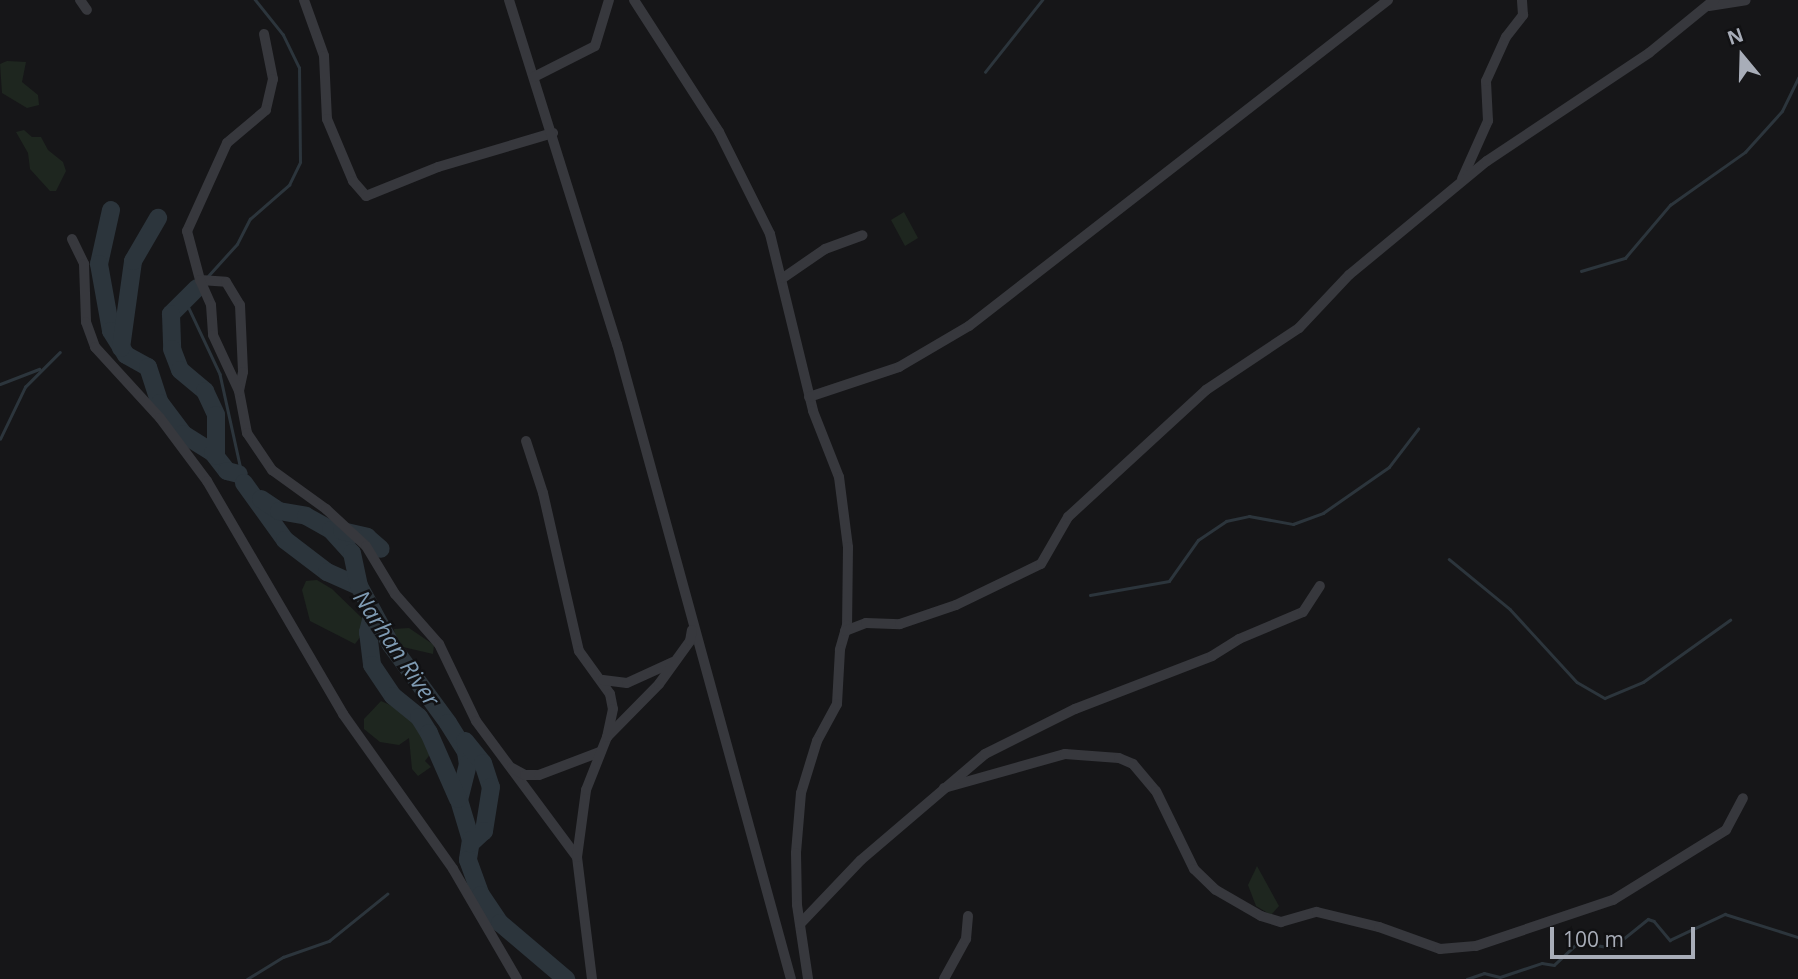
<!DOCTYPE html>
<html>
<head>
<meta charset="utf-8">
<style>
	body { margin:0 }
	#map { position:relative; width:1798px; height:979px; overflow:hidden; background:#161618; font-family:"Open Sans",sans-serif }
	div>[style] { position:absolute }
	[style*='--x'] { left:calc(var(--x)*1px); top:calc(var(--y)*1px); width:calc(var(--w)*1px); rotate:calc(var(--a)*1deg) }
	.green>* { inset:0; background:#1e261f }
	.stream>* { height:2.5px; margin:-1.25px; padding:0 1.25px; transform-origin:1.25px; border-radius:1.25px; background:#2c353c }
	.river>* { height:18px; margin:-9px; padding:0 9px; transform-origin:9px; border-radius:9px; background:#2c353c }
	.minor>* { height:10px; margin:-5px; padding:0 5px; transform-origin:5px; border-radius:5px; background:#37383d }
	span { translate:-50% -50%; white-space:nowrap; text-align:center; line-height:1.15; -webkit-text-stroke:5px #111113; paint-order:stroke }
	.water-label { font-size:23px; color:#7f9bb3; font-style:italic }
	.north { position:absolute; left:1707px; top:21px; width:70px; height:70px; -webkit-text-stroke:5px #111113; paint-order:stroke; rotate:341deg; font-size:19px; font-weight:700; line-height:28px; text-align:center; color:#a8adb8 }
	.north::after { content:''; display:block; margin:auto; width:24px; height:32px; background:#a8adb8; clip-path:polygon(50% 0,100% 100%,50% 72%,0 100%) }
	.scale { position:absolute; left:1550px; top:927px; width:145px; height:32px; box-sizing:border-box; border:4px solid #a8adb8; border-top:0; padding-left:9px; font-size:21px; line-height:24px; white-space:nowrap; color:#a8adb8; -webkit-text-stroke:5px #111113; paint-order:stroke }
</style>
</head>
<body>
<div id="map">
	<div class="green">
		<i style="clip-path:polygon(7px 61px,26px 62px,22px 82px,38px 95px,39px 105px,27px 108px,2px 93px,0 64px)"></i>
		<i style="clip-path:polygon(24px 130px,32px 137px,41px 137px,48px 150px,63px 162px,66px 171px,56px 191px,50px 191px,30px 169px,28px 153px,16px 132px)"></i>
		<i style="clip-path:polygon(904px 212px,918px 238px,905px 246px,891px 220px)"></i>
		<i style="clip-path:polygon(317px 580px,332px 589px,363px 619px,364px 632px,355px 644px,310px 621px,302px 590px,306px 581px)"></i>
		<i style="clip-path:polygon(409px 628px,434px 645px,433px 654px,403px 647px,395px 641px,394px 629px)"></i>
		<i style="clip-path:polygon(381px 701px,410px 714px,430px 736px,434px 749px,425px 761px,431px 767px,418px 776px,412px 769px,409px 738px,399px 745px,380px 742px,364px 729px,364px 719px)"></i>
		<i style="clip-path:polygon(1257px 866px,1279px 906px,1271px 915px,1256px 906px,1248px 885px)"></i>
	</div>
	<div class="stream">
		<i style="--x:985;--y:72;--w:92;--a:-51.6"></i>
		<i style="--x:1581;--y:271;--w:46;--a:-16.5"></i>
		<i style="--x:1625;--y:258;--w:70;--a:-49.7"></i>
		<i style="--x:1670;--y:205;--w:92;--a:-35.2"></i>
		<i style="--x:1745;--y:152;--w:55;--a:-47.9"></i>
		<i style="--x:1782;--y:111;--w:37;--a:-64"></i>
		<i style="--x:208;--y:276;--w:43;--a:-47.8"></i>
		<i style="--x:237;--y:244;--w:28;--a:-63"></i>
		<i style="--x:250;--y:219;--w:52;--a:-41.1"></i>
		<i style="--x:289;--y:185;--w:25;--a:-64"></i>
		<i style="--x:300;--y:162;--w:94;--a:-90.6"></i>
		<i style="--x:299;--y:68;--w:37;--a:-116"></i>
		<i style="--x:283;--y:35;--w:45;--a:-128.7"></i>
		<i style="--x:197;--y:288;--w:20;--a:117"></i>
		<i style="--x:188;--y:306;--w:75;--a:64.8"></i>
		<i style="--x:220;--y:374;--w:112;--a:77.6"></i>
		<i style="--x:0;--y:384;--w:42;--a:-21"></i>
		<i style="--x:0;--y:439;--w:58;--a:-64.3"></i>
		<i style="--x:25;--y:387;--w:49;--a:-45"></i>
		<i style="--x:1449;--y:559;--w:79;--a:39.3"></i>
		<i style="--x:1510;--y:609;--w:99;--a:47.5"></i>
		<i style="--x:1577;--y:682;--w:32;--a:30"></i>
		<i style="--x:1605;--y:698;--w:41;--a:-22.8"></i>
		<i style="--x:1643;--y:682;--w:107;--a:-35.5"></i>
		<i style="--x:1090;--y:595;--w:80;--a:-10"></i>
		<i style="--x:1169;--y:581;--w:50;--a:-54.7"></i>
		<i style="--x:1198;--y:540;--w:34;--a:-34"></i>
		<i style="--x:1226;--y:521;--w:24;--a:-12"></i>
		<i style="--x:1249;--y:516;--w:45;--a:10.3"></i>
		<i style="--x:1293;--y:524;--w:32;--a:-20"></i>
		<i style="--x:1323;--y:513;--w:80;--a:-34.9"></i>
		<i style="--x:1389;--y:467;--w:48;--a:-52.7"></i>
		<i style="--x:247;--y:979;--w:42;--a:-31.4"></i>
		<i style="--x:283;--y:957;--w:49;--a:-19.2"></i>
		<i style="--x:329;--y:941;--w:75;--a:-39"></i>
		<i style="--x:1467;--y:979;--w:18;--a:-19"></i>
		<i style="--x:1484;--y:973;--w:16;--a:14"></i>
		<i style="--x:1500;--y:977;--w:44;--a:-18.4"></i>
		<i style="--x:1542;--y:963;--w:12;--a:9"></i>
		<i style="--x:1554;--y:965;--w:34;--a:-43"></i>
		<i style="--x:1579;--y:942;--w:34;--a:10"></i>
		<i style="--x:1612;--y:948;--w:46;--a:-38.9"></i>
		<i style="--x:1648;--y:919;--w:6;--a:18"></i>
		<i style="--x:1654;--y:921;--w:25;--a:50"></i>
		<i style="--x:1670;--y:940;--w:61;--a:-25.3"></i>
		<i style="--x:1725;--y:914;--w:77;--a:17.5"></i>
	</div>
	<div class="river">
		<i style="--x:111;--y:210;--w:55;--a:102.5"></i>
		<i style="--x:99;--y:264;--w:68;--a:79.8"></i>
		<i style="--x:111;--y:331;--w:28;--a:58"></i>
		<i style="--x:126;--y:355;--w:25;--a:29"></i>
		<i style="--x:148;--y:367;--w:38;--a:72"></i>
		<i style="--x:160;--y:403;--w:39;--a:53"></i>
		<i style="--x:183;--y:434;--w:36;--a:32"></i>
		<i style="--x:213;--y:453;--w:23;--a:52"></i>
		<i style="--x:227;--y:471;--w:12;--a:14"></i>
		<i style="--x:197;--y:288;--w:37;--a:135"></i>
		<i style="--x:171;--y:314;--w:35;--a:88"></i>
		<i style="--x:172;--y:349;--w:22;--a:69"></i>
		<i style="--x:180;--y:370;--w:33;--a:40"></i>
		<i style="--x:205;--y:391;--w:26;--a:65"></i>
		<i style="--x:216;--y:415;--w:41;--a:90"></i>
		<i style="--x:121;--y:348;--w:88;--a:-82.1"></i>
		<i style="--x:133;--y:261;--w:50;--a:-59.8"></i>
		<i style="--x:244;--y:483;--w:70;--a:54.3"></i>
		<i style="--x:285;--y:540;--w:53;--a:37.3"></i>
		<i style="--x:327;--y:572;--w:35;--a:24"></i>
		<i style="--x:359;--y:586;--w:67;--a:61.5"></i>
		<i style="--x:391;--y:645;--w:97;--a:53.8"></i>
		<i style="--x:448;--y:723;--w:34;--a:58"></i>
		<i style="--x:466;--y:752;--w:12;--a:81"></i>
		<i style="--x:468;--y:764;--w:37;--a:104"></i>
		<i style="--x:459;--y:800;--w:42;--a:73.3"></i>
		<i style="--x:471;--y:840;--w:20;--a:99"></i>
		<i style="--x:468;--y:860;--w:37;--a:70"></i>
		<i style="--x:481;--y:895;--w:34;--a:56"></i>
		<i style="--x:500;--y:923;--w:87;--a:40.3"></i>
		<i style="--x:261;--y:499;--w:22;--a:34"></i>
		<i style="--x:279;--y:511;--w:27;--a:10"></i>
		<i style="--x:306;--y:516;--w:29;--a:29"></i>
		<i style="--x:331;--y:530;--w:31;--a:48"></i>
		<i style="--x:352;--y:553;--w:34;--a:78"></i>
		<i style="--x:342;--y:531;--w:26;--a:13"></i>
		<i style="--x:367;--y:537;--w:18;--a:41"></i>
		<i style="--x:373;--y:612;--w:21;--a:104"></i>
		<i style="--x:368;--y:632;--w:33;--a:83"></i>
		<i style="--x:372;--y:665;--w:37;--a:56"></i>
		<i style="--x:393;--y:696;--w:33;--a:39"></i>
		<i style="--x:419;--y:717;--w:19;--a:58"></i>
		<i style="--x:429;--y:733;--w:72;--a:66.3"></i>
		<i style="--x:465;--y:741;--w:28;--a:51"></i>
		<i style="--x:483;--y:763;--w:25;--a:72"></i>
		<i style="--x:491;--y:787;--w:45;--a:99"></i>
		<i style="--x:484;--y:831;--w:18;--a:137"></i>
	</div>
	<div class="minor">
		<i style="--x:80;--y:0;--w:12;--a:55"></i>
		<i style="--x:304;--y:0;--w:59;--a:70.3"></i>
		<i style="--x:324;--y:56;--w:63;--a:87.3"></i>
		<i style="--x:327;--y:119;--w:67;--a:67.2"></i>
		<i style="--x:353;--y:181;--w:20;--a:49"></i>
		<i style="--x:366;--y:196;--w:78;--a:-21.9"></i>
		<i style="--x:438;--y:167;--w:120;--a:-16.5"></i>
		<i style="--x:509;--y:0;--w:361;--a:72.6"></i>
		<i style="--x:617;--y:344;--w:658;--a:74.68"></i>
		<i style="--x:634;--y:0;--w:157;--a:57.2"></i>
		<i style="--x:719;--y:132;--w:114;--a:63.4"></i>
		<i style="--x:770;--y:234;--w:182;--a:76.3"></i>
		<i style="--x:813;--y:411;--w:71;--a:68.5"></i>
		<i style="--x:839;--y:477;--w:71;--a:82.7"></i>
		<i style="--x:848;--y:547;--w:78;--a:90.7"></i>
		<i style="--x:847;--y:625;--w:26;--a:106"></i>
		<i style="--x:840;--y:650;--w:54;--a:93.2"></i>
		<i style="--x:837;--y:704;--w:42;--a:118.4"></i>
		<i style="--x:817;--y:741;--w:54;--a:107.1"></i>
		<i style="--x:801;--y:793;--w:60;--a:94.8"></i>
		<i style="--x:796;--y:853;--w:52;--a:88.9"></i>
		<i style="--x:797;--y:905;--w:75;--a:81.5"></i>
		<i style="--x:1709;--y:6;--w:37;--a:-9"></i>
		<i style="--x:264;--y:34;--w:46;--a:78.7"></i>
		<i style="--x:273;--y:79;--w:32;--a:103"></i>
		<i style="--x:266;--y:110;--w:51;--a:139.8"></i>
		<i style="--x:227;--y:143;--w:97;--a:114.4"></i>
		<i style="--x:187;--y:231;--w:51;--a:75.1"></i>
		<i style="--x:200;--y:280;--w:26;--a:4"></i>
		<i style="--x:226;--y:282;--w:27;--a:59"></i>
		<i style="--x:240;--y:305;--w:67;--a:87.4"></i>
		<i style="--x:243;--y:372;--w:19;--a:102"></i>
		<i style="--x:239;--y:391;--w:43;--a:79.2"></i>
		<i style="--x:247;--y:433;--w:45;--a:56"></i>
		<i style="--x:272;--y:470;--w:67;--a:35.8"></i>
		<i style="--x:326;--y:509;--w:54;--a:42.8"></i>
		<i style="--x:366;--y:546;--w:56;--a:58.9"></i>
		<i style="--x:395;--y:594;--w:67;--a:48.7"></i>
		<i style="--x:439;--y:644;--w:85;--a:64.3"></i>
		<i style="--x:476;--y:721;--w:169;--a:53.4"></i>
		<i style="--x:577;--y:857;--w:123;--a:83"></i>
		<i style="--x:534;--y:77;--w:68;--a:-26.9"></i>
		<i style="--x:595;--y:46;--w:48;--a:-73.1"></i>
		<i style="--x:1462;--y:179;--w:64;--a:-65.9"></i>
		<i style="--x:1488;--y:121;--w:40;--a:-92.9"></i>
		<i style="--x:1486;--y:81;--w:48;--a:-65.6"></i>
		<i style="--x:1506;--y:37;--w:28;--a:-52"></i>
		<i style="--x:1523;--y:15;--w:15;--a:-94"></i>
		<i style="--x:72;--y:239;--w:28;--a:64"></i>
		<i style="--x:84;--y:264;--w:58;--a:88"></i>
		<i style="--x:86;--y:322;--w:27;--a:70"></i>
		<i style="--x:95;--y:347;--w:96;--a:47.5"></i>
		<i style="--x:160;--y:418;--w:79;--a:53.3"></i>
		<i style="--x:207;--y:481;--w:270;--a:59.7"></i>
		<i style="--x:343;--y:714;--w:190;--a:54.6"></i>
		<i style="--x:453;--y:869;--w:127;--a:59.8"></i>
		<i style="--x:783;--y:278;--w:51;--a:-34.6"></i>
		<i style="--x:825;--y:249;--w:40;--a:-20.2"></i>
		<i style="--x:200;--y:280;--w:27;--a:66"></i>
		<i style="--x:211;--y:305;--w:30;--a:86"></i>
		<i style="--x:213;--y:335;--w:62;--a:65.1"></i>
		<i style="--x:809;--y:397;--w:95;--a:-18.4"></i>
		<i style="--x:899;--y:367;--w:81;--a:-30.4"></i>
		<i style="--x:969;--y:326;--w:531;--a:-37.88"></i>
		<i style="--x:526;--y:441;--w:55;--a:71.9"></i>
		<i style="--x:543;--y:493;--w:162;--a:77.2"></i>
		<i style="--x:579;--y:651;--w:53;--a:54.2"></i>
		<i style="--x:610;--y:694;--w:15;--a:79"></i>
		<i style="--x:613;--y:709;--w:29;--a:102"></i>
		<i style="--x:845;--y:631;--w:22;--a:-21"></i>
		<i style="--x:866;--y:623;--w:34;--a:2"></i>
		<i style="--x:900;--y:624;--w:59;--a:-18.7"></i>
		<i style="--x:956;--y:605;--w:94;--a:-25.8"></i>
		<i style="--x:1041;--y:564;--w:54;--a:-60.1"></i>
		<i style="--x:1068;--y:517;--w:188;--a:-42.6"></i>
		<i style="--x:1206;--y:390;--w:112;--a:-33.7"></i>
		<i style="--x:1299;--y:328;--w:73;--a:-46.7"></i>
		<i style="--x:1349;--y:275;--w:179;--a:-39.6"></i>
		<i style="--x:1487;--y:161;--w:195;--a:-33.7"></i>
		<i style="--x:1649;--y:53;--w:84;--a:-39.2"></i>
		<i style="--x:603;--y:680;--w:24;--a:7"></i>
		<i style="--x:627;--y:683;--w:51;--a:-24.5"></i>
		<i style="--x:512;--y:768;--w:15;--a:28"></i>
		<i style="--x:525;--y:775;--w:14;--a:0"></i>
		<i style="--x:539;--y:775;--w:65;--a:-20.7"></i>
		<i style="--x:944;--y:788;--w:126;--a:-15.7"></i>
		<i style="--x:1065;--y:754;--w:54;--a:4.2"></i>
		<i style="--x:1119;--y:758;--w:15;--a:23"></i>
		<i style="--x:1133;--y:764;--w:35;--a:50"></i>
		<i style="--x:1156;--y:791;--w:87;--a:64"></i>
		<i style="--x:1194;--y:869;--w:30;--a:44"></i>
		<i style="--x:1216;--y:890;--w:52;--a:30"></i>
		<i style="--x:1261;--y:916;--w:21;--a:17"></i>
		<i style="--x:1281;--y:922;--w:37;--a:-16"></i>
		<i style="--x:1317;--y:912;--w:64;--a:13.6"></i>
		<i style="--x:1379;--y:927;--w:65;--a:19.8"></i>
		<i style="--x:1440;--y:949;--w:36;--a:-5"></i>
		<i style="--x:1476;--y:946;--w:145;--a:-18.6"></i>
		<i style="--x:1613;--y:900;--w:133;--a:-31.8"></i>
		<i style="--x:1726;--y:830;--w:36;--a:-62"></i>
		<i style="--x:577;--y:857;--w:68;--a:-82.3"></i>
		<i style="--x:586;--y:790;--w:57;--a:-68.4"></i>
		<i style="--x:607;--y:737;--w:74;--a:-45.5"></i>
		<i style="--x:659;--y:684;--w:53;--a:-54.2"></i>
		<i style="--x:690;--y:641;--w:11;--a:-80"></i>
		<i style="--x:800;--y:924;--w:88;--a:-46.4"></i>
		<i style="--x:861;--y:860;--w:163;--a:-40.5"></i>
		<i style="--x:985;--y:754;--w:101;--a:-26.6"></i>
		<i style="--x:1075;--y:709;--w:147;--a:-21.1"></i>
		<i style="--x:1212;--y:656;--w:32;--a:-32"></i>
		<i style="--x:1239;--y:639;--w:69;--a:-22.9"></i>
		<i style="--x:1303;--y:612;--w:31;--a:-57"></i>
		<i style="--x:944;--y:979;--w:46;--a:-61.2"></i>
		<i style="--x:966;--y:939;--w:23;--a:-85"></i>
	</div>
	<div class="water-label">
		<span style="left:397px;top:648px;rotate:56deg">Narhan River</span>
	</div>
	<div class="north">N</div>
	<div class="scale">100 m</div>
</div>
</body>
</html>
